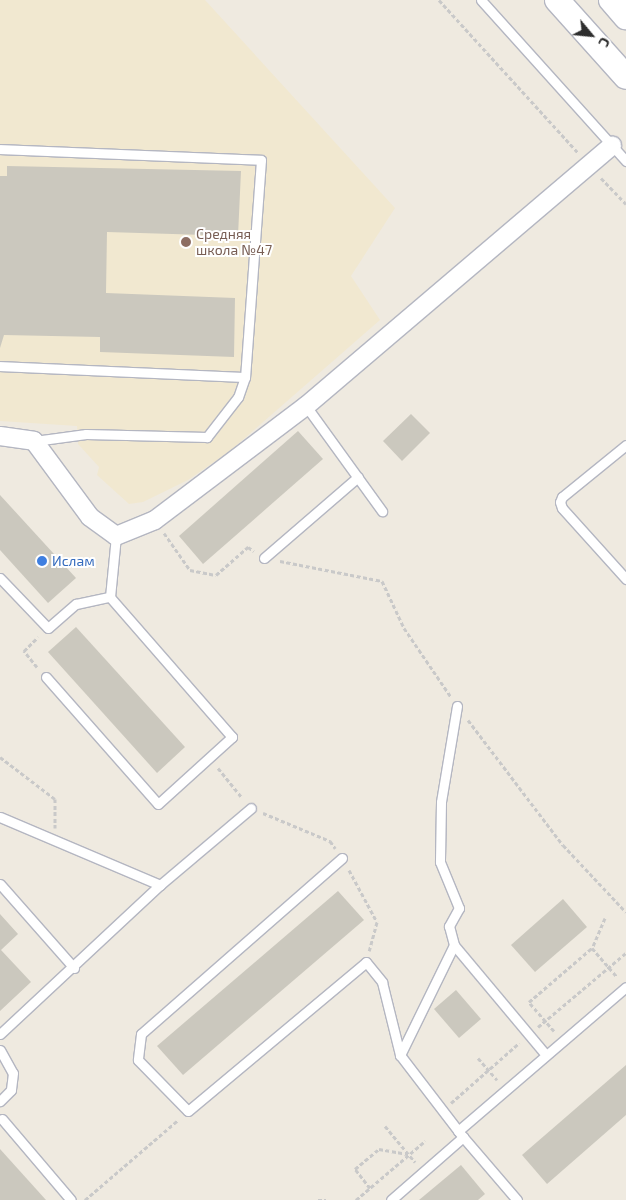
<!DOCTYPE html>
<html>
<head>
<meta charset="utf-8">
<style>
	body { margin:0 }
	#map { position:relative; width:626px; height:1200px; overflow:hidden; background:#efeae0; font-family:"Exo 2",sans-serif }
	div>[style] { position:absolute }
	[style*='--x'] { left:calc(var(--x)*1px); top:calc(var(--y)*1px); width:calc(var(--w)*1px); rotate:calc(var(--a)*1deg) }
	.education>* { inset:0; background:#f1e8d0 }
	.building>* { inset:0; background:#cbc8be }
	.path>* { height:3px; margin-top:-1.5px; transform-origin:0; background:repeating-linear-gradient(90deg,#c9c9c9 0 4px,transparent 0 6.5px) }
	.roads { filter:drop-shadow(1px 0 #b4b6c1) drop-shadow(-1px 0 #b4b6c1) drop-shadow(0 1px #b4b6c1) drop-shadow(0 -1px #b4b6c1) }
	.lane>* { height:9px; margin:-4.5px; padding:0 4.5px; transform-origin:4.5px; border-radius:4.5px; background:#fff }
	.street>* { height:18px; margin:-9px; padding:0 9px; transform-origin:9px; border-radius:9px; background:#fff }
	.secondary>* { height:24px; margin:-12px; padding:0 12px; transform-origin:12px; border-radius:12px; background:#fff }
	.dots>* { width:14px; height:14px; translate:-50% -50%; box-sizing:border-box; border:2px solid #fff; border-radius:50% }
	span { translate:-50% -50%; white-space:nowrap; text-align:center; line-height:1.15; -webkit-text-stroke:4px #fff; paint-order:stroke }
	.education-label { font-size:14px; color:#785e54 }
	.left { translate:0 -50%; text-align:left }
	.shop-label { font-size:14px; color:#366cbe }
	.north { position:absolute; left:566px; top:10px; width:50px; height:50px; -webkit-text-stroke:4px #fff; paint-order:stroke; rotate:118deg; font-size:14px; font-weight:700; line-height:20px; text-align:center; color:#2e2e2e }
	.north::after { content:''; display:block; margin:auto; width:18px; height:22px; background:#2e2e2e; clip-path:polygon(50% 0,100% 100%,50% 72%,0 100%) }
</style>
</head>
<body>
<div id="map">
	<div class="education">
		<i style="clip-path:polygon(0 0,205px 0,395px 208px,351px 276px,380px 320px,230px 451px,188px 480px,143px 502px,129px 504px,97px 475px,99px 467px,78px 444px,77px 426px,0 421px)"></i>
	</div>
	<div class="building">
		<i style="clip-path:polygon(7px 166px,241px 171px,238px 236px,107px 232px,106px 293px,235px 298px,234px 357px,100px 352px,100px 337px,4px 335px,0 348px,0 176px,7px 176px)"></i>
		<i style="clip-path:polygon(411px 414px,430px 433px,402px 461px,383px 441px)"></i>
		<i style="clip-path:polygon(298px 431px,323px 459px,203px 564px,179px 536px)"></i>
		<i style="clip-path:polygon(0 495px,76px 578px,48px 603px,0 550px)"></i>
		<i style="clip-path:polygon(76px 627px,185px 747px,157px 773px,48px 652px)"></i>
		<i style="clip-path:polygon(338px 891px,364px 920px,183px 1075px,157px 1046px)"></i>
		<i style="clip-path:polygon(563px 899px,587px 927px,535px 972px,511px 945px)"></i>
		<i style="clip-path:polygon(0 914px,18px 934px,1px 950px,31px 982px,0 1011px)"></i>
		<i style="clip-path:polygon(456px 990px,481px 1019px,459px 1038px,434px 1009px)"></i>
		<i style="clip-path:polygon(626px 1065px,626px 1115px,547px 1184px,522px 1155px)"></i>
		<i style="clip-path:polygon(0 1149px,46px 1200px,0 1200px)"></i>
		<i style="clip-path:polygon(461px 1165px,485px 1194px,478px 1200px,419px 1200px)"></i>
	</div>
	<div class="path">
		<i style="--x:439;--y:0;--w:207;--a:47.7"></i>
		<i style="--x:601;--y:178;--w:36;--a:46"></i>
		<i style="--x:164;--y:533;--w:45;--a:54.9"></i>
		<i style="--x:190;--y:570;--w:26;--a:11"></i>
		<i style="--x:216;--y:575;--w:43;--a:-41.2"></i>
		<i style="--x:248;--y:547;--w:7;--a:34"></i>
		<i style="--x:280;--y:561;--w:104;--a:11.1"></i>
		<i style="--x:382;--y:581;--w:52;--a:64.9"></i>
		<i style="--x:404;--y:628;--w:83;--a:55.7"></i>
		<i style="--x:37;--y:667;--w:21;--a:-129"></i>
		<i style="--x:24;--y:651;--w:20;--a:-45"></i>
		<i style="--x:468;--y:720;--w:157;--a:52.8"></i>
		<i style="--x:563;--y:845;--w:92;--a:46.8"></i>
		<i style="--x:0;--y:757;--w:69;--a:37.4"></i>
		<i style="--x:55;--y:799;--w:29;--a:90"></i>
		<i style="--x:218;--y:768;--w:38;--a:51"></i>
		<i style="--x:263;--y:813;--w:73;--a:22.7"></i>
		<i style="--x:330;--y:841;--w:9;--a:54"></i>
		<i style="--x:349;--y:870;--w:59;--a:61.7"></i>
		<i style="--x:377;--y:922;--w:30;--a:105"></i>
		<i style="--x:605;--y:918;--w:33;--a:113"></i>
		<i style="--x:592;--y:948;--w:38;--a:49"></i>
		<i style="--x:538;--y:1027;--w:115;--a:-40.1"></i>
		<i style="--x:554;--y:1031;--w:38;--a:-131"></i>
		<i style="--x:529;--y:1002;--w:83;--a:-40.6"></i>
		<i style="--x:478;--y:1058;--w:29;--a:49"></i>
		<i style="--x:451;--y:1103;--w:91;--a:-41.4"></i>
		<i style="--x:385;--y:1126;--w:47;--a:50.2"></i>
		<i style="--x:370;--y:1188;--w:24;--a:-128"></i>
		<i style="--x:355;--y:1169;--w:31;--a:-40"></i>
		<i style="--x:379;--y:1149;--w:29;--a:10"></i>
		<i style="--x:85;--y:1200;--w:123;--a:-40.7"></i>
		<i style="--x:318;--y:1200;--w:8;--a:0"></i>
		<i style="--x:356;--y:1200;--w:91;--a:-40.5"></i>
	</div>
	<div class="roads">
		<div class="lane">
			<i style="--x:481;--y:0;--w:217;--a:48"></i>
			<i style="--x:0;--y:149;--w:261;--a:2.4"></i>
			<i style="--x:261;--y:160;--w:218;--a:94.2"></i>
			<i style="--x:245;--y:377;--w:21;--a:109"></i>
			<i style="--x:238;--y:397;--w:51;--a:127.8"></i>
			<i style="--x:207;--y:437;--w:121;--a:-178.6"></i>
			<i style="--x:86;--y:434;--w:52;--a:172.3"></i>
			<i style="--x:0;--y:366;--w:245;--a:2.6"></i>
			<i style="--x:306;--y:406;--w:130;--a:54.1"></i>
			<i style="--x:626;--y:445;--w:82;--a:140.9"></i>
			<i style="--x:562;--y:497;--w:5;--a:112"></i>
			<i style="--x:560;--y:502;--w:6;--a:72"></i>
			<i style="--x:562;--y:508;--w:96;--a:48"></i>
			<i style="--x:264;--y:558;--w:124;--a:-40.8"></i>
			<i style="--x:0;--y:578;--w:69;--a:46.2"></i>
			<i style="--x:48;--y:628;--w:37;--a:-41"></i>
			<i style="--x:76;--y:604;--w:35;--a:-12"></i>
			<i style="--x:46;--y:677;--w:169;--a:48.6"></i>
			<i style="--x:158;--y:804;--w:100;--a:-42.2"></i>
			<i style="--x:232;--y:737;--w:186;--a:-131.1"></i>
			<i style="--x:110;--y:597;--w:61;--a:-84.4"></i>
			<i style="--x:457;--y:706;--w:97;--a:99.5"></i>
			<i style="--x:441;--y:802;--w:60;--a:91"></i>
			<i style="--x:440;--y:862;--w:50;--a:67.6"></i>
			<i style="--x:459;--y:908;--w:21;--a:119"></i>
			<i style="--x:449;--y:926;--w:20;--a:75"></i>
			<i style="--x:454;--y:945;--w:143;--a:50.1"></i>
			<i style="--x:0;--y:817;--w:174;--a:23"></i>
			<i style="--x:342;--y:858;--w:267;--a:138.8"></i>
			<i style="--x:141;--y:1034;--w:26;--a:97"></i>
			<i style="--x:138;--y:1060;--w:71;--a:45.6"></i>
			<i style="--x:188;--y:1111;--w:232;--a:-39.9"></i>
			<i style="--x:366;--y:962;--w:26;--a:51"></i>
			<i style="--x:382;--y:982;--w:75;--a:76.1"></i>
			<i style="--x:0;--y:884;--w:112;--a:48.6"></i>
			<i style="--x:454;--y:945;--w:123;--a:116.1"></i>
			<i style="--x:400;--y:1055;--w:103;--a:52.5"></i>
			<i style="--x:463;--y:1137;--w:83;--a:49.4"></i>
			<i style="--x:0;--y:1034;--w:219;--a:-43"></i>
			<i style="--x:160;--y:885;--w:119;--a:-40.2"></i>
			<i style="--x:0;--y:1050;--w:26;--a:61"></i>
			<i style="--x:13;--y:1073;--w:17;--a:97"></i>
			<i style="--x:11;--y:1090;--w:16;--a:135"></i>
			<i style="--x:2;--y:1119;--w:106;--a:49.6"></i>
			<i style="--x:458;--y:1131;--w:221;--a:-40.6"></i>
			<i style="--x:391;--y:1200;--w:96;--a:-41.2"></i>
		</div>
		<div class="street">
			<i style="--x:0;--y:436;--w:34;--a:8"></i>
			<i style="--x:34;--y:441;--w:94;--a:53.6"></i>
			<i style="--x:90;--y:517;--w:32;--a:36"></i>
			<i style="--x:116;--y:536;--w:42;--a:-22.3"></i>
			<i style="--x:155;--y:520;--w:189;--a:-37.1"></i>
			<i style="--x:306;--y:406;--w:402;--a:-40.4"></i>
		</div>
		<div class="secondary">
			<i style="--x:557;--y:0;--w:103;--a:48.1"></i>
			<i style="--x:611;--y:0;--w:23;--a:49"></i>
		</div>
	</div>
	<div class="dots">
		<i style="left:186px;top:242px;background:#8d6e63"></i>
		<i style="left:42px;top:561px;background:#3f7fe0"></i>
	</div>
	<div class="education-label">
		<span class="left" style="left:196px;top:242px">Средняя<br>школа №47</span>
	</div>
	<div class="shop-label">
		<span class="left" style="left:52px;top:561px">Ислам</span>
	</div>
	<div class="north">С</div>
</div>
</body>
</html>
